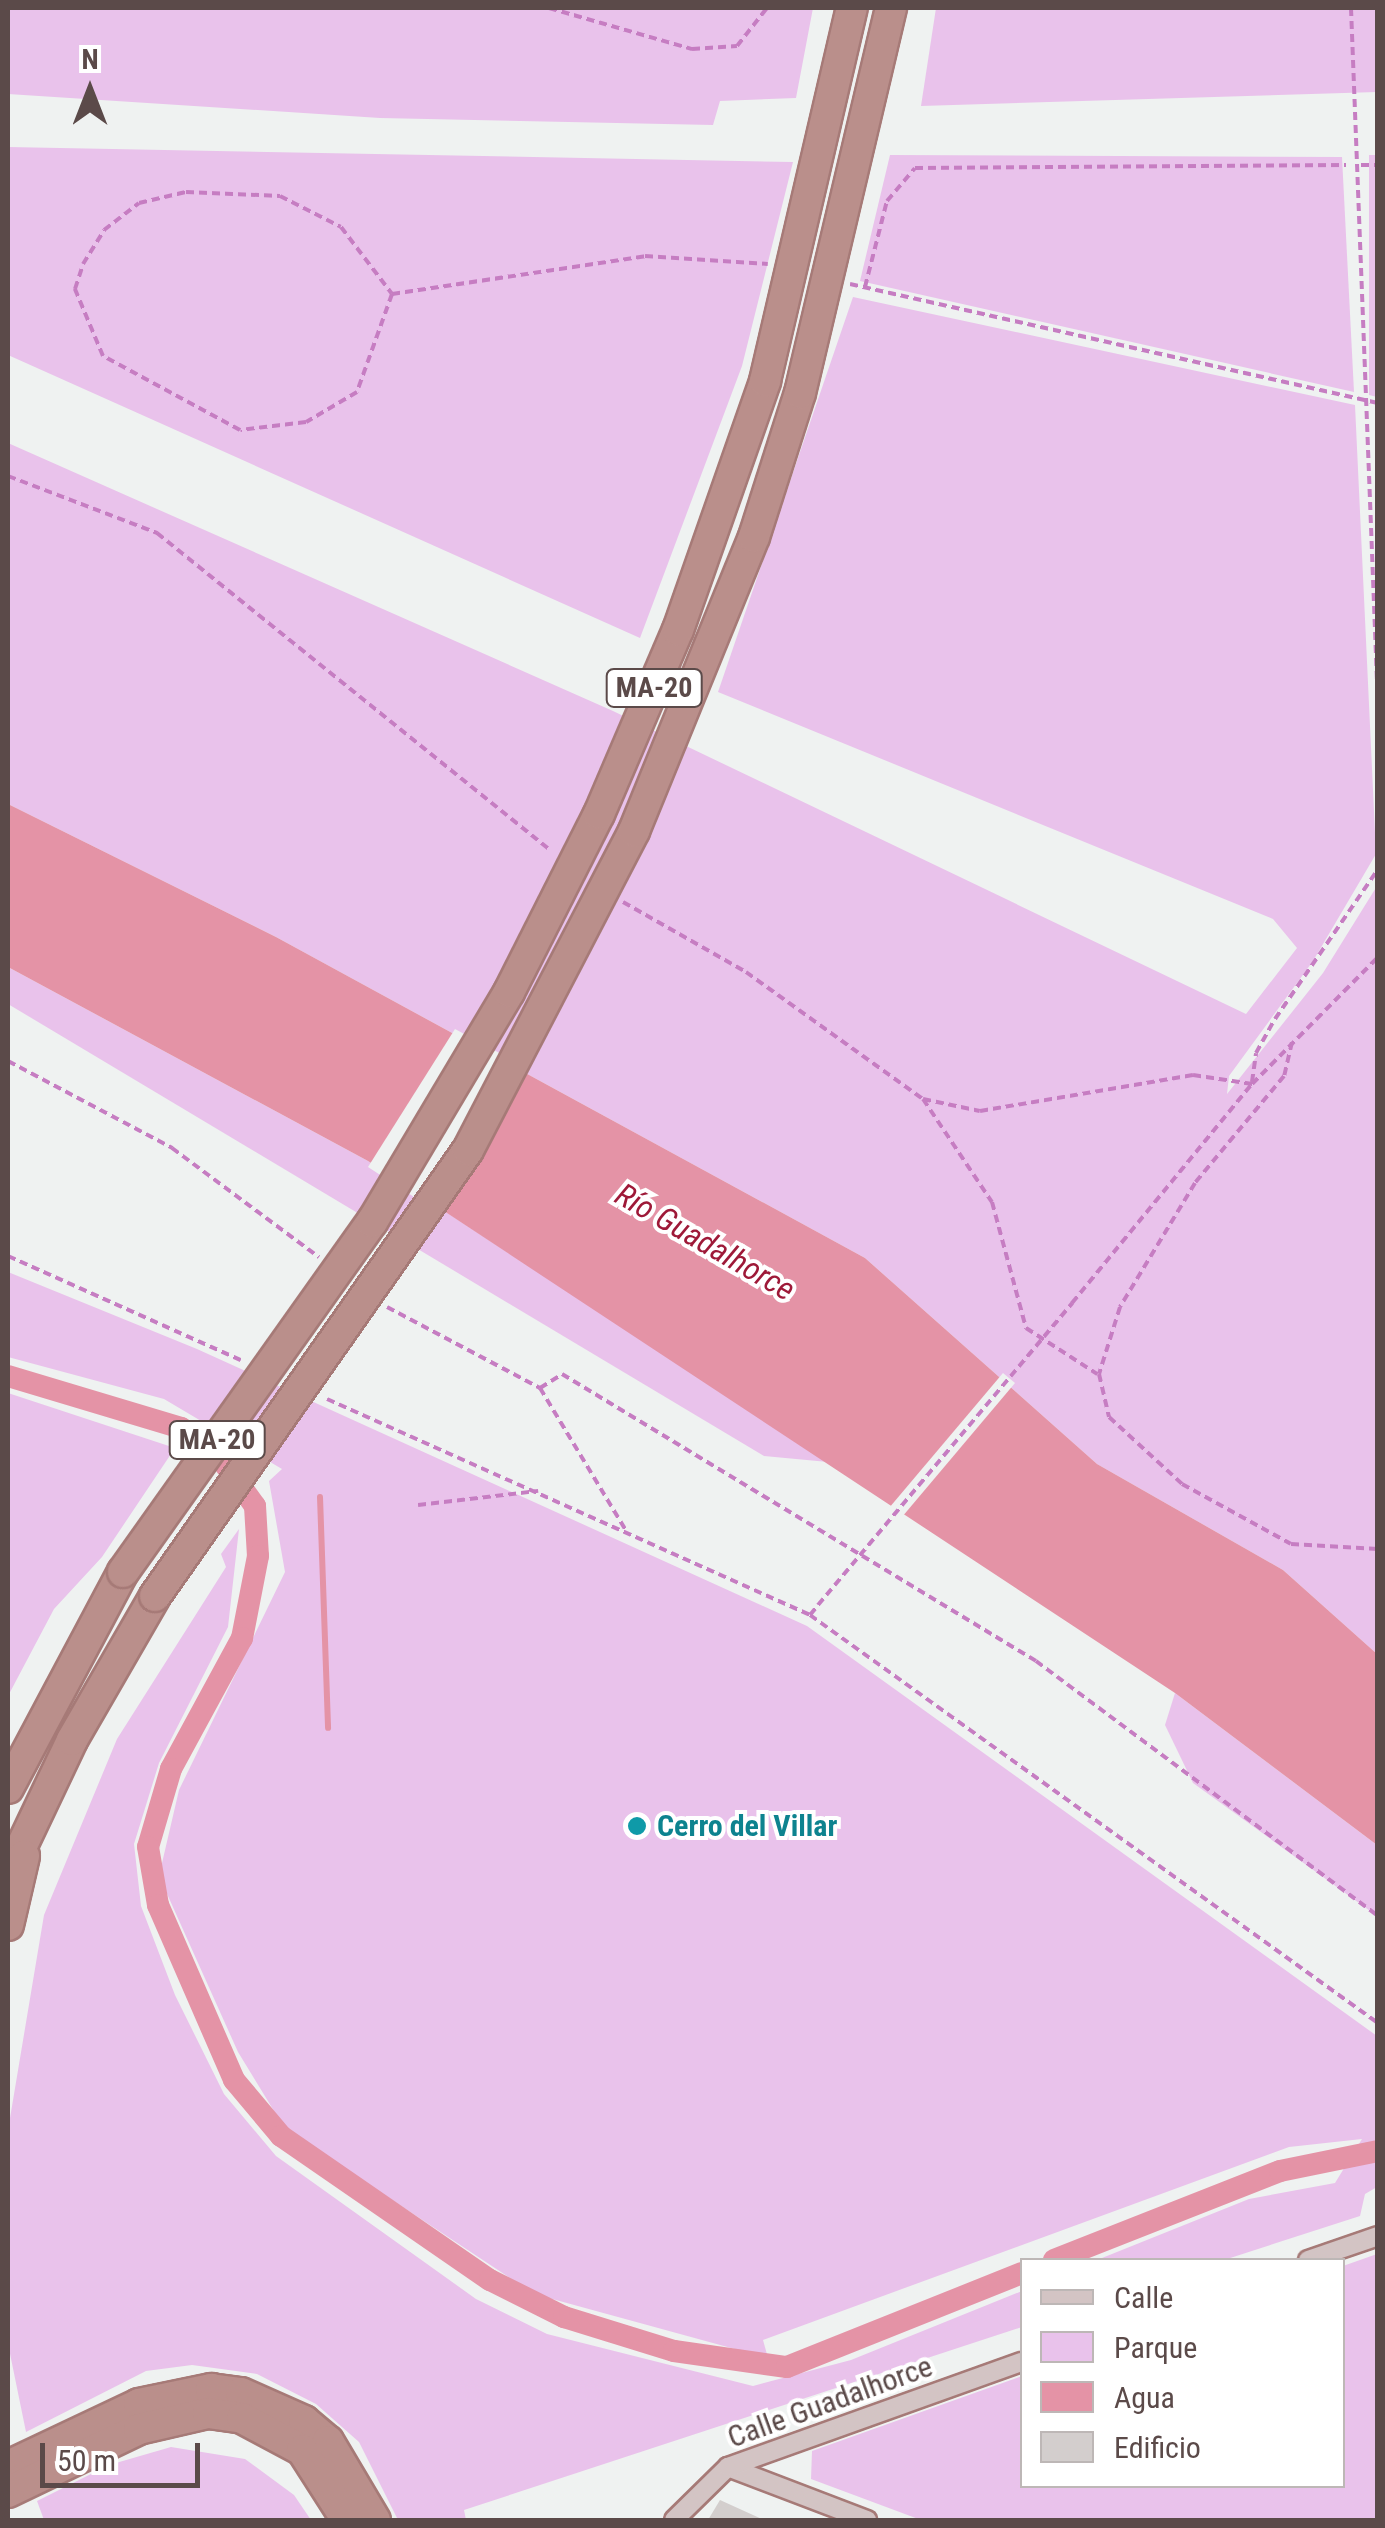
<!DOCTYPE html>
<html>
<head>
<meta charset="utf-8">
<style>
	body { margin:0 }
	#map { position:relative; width:1385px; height:2528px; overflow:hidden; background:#eff2f1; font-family:"Roboto Condensed",sans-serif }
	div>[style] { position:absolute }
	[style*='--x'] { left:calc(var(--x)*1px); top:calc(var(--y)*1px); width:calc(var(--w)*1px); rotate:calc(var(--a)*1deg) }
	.green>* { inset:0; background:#e9c2eb }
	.water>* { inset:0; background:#e493a6 }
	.pier>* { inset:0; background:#eff2f1 }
	.stream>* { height:6px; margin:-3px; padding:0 3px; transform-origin:3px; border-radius:3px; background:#e493a6 }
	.canal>* { height:22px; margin:-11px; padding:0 11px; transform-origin:11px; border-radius:11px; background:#e493a6 }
	.building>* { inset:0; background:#d3cecd }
	.path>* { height:4px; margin-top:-2px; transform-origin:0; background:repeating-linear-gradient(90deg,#c67dc2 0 8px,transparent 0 13px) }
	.roads { filter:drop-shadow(2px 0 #a67a77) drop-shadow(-2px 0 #a67a77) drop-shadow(0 2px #a67a77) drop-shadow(0 -2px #a67a77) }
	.minor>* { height:18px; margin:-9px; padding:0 9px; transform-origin:9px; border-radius:9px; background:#d3c4c4 }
	.motorway>* { height:30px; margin:-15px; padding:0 15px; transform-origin:15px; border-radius:15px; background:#ba8f8b }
	.path-bridge>* { height:4px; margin-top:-2px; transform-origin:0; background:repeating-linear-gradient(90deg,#c67dc2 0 8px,transparent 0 13px) }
	.bridges { filter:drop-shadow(2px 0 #a67a77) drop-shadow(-2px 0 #a67a77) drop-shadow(0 2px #a67a77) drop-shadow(0 -2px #a67a77) }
	.motorway-bridge>* { height:30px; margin:-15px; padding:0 15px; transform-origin:15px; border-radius:15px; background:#ba8f8b }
	.dots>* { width:28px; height:28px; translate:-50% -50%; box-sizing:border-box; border:5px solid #fff; border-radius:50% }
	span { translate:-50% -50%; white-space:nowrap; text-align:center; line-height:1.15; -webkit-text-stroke:8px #fff; paint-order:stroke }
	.shield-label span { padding:2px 8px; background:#fff; border:2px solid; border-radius:8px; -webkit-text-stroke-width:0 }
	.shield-label { font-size:28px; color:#5b4a49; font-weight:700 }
	.culture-label { font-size:30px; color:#0d838f; font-weight:700 }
	.left { translate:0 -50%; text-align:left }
	.street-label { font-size:30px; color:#5b4a49 }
	.water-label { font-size:32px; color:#9e1938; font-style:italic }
	.frame { position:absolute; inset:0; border:10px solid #5b4a49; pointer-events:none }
	.legend { position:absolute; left:1020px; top:2258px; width:325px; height:230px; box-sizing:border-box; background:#fff; border:2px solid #bdb7b6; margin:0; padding:12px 18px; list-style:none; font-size:30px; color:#5b4a49 }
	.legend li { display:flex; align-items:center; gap:20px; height:50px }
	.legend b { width:50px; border:2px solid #bdb7b6 }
	.north { position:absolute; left:40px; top:40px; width:100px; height:100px; -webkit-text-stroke:8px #fff; paint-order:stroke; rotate:0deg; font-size:28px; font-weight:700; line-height:40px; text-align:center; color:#5b4a49 }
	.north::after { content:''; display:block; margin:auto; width:35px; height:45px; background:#5b4a49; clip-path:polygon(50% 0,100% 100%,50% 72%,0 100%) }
	.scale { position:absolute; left:40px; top:2443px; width:160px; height:45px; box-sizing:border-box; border:5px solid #5b4a49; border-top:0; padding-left:12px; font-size:30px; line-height:35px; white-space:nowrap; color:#5b4a49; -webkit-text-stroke:8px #fff; paint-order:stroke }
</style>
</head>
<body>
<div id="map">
	<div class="green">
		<i style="clip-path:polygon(8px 8px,813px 8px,796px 98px,720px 101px,713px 125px,380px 118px,8px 94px)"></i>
		<i style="clip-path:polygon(936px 8px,1377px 8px,1377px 92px,921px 106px)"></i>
		<i style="clip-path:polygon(8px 147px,793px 162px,742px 366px,640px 638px,8px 355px)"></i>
		<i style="clip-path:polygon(890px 155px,1342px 157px,1354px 392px,860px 281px)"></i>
		<i style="clip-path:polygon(1369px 155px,1378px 155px,1377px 397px,1369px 395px)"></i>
		<i style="clip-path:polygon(853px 297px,1355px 405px,1376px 854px,1313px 961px,1229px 1076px,1227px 1094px,1323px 973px,1377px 886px,1377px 1654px,1283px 1570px,1097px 1464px,865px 1258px,276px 937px,8px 804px,8px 443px,613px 711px,1246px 1014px,1297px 948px,1273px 919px,718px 692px)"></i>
		<i style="clip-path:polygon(8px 967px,368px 1161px,828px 1462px,764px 1456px,8px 1004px)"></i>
		<i style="clip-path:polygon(8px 1272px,197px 1349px,807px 1626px,1377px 2036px,1377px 2187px,1365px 2194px,1360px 2216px,1224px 2260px,1097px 2260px,1249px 2199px,1335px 2183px,1362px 2139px,1289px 2147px,763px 2340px,768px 2358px,534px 2294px,285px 2129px,238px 2052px,159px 1876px,179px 1790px,285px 1572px,269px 1481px,282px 1469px,164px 1399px,8px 1357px)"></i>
		<i style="clip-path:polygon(8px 1393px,175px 1448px,102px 1557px,54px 1609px,8px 1696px)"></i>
		<i style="clip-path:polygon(239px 1529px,228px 1627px,159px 1763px,134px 1844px,141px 1906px,175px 1995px,224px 2094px,276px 2156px,476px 2299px,547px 2334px,753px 2386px,851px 2360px,1022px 2291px,1022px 2327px,464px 2510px,466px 2520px,398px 2520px,359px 2442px,316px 2404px,257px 2374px,192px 2365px,146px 2371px,26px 2432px,8px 2344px,8px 2130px,44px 1915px,117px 1739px,226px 1567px,221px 1554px)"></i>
		<i style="clip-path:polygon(1175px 1693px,1377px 1845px,1377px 1916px,1193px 1783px,1165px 1725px)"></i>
		<i style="clip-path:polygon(1377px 2254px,1377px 2520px,921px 2520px,811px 2479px,812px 2451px,1022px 2376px,1022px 2486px,1342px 2486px,1343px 2266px)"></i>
		<i style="clip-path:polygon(171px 2447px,245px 2459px,294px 2495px,311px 2520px,44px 2520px,37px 2501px,109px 2465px)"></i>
	</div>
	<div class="water">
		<i style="clip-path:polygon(8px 804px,276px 937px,865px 1258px,1097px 1464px,1283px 1570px,1377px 1654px,1377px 1845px,1175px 1693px,368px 1161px,8px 967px)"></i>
	</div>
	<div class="pier">
		<i style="clip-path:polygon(455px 1029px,525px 1067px,434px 1210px,368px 1167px)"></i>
		<i style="clip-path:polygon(1003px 1373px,1015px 1383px,902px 1517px,889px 1508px)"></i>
	</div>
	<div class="stream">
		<i style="--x:320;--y:1497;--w:231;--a:88"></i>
	</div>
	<div class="canal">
		<i style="--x:8;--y:1376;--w:181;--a:16.7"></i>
		<i style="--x:181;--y:1428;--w:51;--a:37.8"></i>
		<i style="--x:221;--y:1459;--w:58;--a:54.1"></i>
		<i style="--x:255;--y:1506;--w:50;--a:86.6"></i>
		<i style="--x:258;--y:1556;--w:84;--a:101"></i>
		<i style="--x:242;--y:1638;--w:149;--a:118.5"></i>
		<i style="--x:171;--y:1769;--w:81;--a:106.4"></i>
		<i style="--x:148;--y:1847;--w:59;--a:80.2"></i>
		<i style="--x:158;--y:1905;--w:191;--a:66.5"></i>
		<i style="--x:234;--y:2080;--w:73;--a:50"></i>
		<i style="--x:281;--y:2136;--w:254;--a:34.6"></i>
		<i style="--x:490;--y:2280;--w:83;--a:26.6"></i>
		<i style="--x:564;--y:2317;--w:115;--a:17.2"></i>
		<i style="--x:674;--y:2351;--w:114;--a:8.1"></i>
		<i style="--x:787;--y:2367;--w:253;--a:-21.8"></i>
		<i style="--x:1054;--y:2260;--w:243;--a:-21.5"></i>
		<i style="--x:1280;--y:2171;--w:100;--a:-11.5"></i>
	</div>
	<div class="building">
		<i style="clip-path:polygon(720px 2500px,764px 2520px,708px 2520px)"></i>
	</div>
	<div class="path">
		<i style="--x:549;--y:8;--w:149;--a:16"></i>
		<i style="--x:692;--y:49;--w:45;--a:-3.8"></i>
		<i style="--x:737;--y:46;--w:48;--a:-51.7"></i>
		<i style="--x:1351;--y:8;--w:701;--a:87.79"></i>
		<i style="--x:1361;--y:165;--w:17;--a:0"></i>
		<i style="--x:186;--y:192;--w:94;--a:2.4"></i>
		<i style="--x:280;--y:196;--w:68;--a:26.9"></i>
		<i style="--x:341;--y:227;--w:84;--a:52.7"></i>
		<i style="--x:392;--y:294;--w:104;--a:109.7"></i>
		<i style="--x:357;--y:392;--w:59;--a:149.5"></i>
		<i style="--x:306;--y:422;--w:66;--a:173.1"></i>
		<i style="--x:240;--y:430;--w:156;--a:-151.6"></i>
		<i style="--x:103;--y:356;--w:73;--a:-112.7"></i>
		<i style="--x:75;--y:289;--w:26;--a:-72"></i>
		<i style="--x:83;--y:264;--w:40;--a:-58"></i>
		<i style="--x:104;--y:230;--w:44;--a:-37.6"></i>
		<i style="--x:139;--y:203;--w:48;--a:-13.2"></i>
		<i style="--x:850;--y:284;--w:541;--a:12.7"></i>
		<i style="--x:865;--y:287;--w:89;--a:-75.7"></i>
		<i style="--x:887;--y:201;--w:43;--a:-49.7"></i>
		<i style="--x:915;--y:168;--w:431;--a:-0.4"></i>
		<i style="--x:392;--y:294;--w:256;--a:-8.5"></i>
		<i style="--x:645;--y:256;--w:123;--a:3.7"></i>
		<i style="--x:8;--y:476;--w:160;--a:20.9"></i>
		<i style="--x:157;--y:533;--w:505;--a:38.89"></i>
		<i style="--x:623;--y:902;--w:142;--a:29.6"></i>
		<i style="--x:746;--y:972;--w:218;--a:35.7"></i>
		<i style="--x:923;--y:1099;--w:58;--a:11.9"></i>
		<i style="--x:980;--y:1111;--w:216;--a:-9.6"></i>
		<i style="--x:1193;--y:1075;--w:60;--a:8.7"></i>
		<i style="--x:1292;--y:1042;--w:35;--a:103"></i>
		<i style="--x:1284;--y:1076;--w:139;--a:129.8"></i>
		<i style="--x:1195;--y:1183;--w:145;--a:121.2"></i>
		<i style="--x:1120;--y:1307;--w:70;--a:107.4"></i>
		<i style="--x:1099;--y:1374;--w:44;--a:76.9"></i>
		<i style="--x:1109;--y:1417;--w:99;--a:42.5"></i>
		<i style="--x:1182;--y:1484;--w:124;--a:28.8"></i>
		<i style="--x:1291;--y:1544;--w:87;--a:3.3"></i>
		<i style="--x:8;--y:1061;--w:186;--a:27.9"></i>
		<i style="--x:172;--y:1148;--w:183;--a:36.6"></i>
		<i style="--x:1252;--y:1082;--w:29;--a:-82"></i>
		<i style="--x:1256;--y:1053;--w:39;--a:-61"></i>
		<i style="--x:1275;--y:1019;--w:182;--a:-55.5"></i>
		<i style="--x:923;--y:1099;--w:124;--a:56.2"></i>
		<i style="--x:992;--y:1202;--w:131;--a:74.9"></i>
		<i style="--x:1026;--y:1328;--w:85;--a:32.9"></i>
		<i style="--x:8;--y:1256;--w:255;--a:24.1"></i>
		<i style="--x:1072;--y:1303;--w:283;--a:-50.6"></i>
		<i style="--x:1252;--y:1084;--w:179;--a:-45.2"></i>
		<i style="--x:387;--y:1307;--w:173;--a:27.9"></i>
		<i style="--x:540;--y:1388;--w:26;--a:-32"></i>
		<i style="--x:562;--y:1374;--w:554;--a:31.19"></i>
		<i style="--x:1036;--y:1661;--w:427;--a:36.7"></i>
		<i style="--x:540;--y:1388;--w:165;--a:58.9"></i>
		<i style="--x:327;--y:1399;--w:529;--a:24.09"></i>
		<i style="--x:810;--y:1615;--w:699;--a:35.69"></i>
		<i style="--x:418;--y:1505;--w:121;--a:-6.7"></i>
		<i style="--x:810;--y:1615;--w:13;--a:-51"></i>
	</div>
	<div class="roads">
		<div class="minor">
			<i style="--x:1308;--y:2260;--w:74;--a:-18.9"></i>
			<i style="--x:728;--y:2467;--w:149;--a:20.9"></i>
			<i style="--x:674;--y:2520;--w:76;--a:-44.5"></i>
			<i style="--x:728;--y:2467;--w:312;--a:-19.7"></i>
		</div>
		<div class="motorway">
			<i style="--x:8;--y:1788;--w:245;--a:-62"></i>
			<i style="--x:8;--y:1875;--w:149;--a:-64.6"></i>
			<i style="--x:72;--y:1740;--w:166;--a:-60"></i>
			<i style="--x:8;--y:1925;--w:71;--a:-76.9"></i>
			<i style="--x:8;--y:2466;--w:145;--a:-25.3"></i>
			<i style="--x:139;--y:2404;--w:74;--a:-11.8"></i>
			<i style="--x:211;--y:2389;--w:30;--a:8"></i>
			<i style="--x:241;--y:2393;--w:69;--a:24"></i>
			<i style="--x:304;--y:2421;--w:31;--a:40"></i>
			<i style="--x:328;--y:2441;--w:92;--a:59.3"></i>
			<i style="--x:8;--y:2492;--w:145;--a:-25.7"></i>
			<i style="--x:139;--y:2429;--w:71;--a:-13.1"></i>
			<i style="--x:208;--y:2413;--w:34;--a:8"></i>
			<i style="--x:242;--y:2418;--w:68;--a:28.1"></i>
			<i style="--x:302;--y:2450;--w:83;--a:57.3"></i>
		</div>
	</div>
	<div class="path-bridge">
		<i style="--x:818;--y:1605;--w:395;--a:-49.9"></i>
	</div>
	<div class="bridges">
		<div class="motorway-bridge">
			<i style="--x:123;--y:1572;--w:430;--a:-54.6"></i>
			<i style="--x:372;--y:1222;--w:268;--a:-59.2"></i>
			<i style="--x:509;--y:992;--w:199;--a:-63.2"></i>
			<i style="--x:599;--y:814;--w:200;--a:-66.8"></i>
			<i style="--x:678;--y:630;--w:264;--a:-70.7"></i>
			<i style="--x:765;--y:381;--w:383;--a:-76.9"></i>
			<i style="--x:155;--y:1596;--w:545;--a:-54.94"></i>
			<i style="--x:468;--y:1150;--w:360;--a:-62.5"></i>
			<i style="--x:634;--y:831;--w:318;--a:-67.8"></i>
			<i style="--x:754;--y:537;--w:151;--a:-72.3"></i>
			<i style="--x:800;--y:393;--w:396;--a:-76.7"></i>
		</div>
	</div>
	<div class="dots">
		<i style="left:637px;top:1826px;background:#0f9aa8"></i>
	</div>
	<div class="shield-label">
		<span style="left:654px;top:688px">MA-20</span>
		<span style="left:217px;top:1440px">MA-20</span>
	</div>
	<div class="culture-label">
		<span class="left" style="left:657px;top:1826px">Cerro del Villar</span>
	</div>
	<div class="street-label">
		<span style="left:830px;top:2402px;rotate:-20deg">Calle Guadalhorce</span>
	</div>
	<div class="water-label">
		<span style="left:705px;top:1242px;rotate:30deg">Río Guadalhorce</span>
	</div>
	<div class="frame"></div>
	<ul class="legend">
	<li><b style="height:12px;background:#d3c4c4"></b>Calle</li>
	<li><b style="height:28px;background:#e9c2eb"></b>Parque</li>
	<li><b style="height:28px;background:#e493a6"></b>Agua</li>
	<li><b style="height:28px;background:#d3cecd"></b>Edificio</li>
	</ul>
	<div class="north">N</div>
	<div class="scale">50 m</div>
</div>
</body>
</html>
